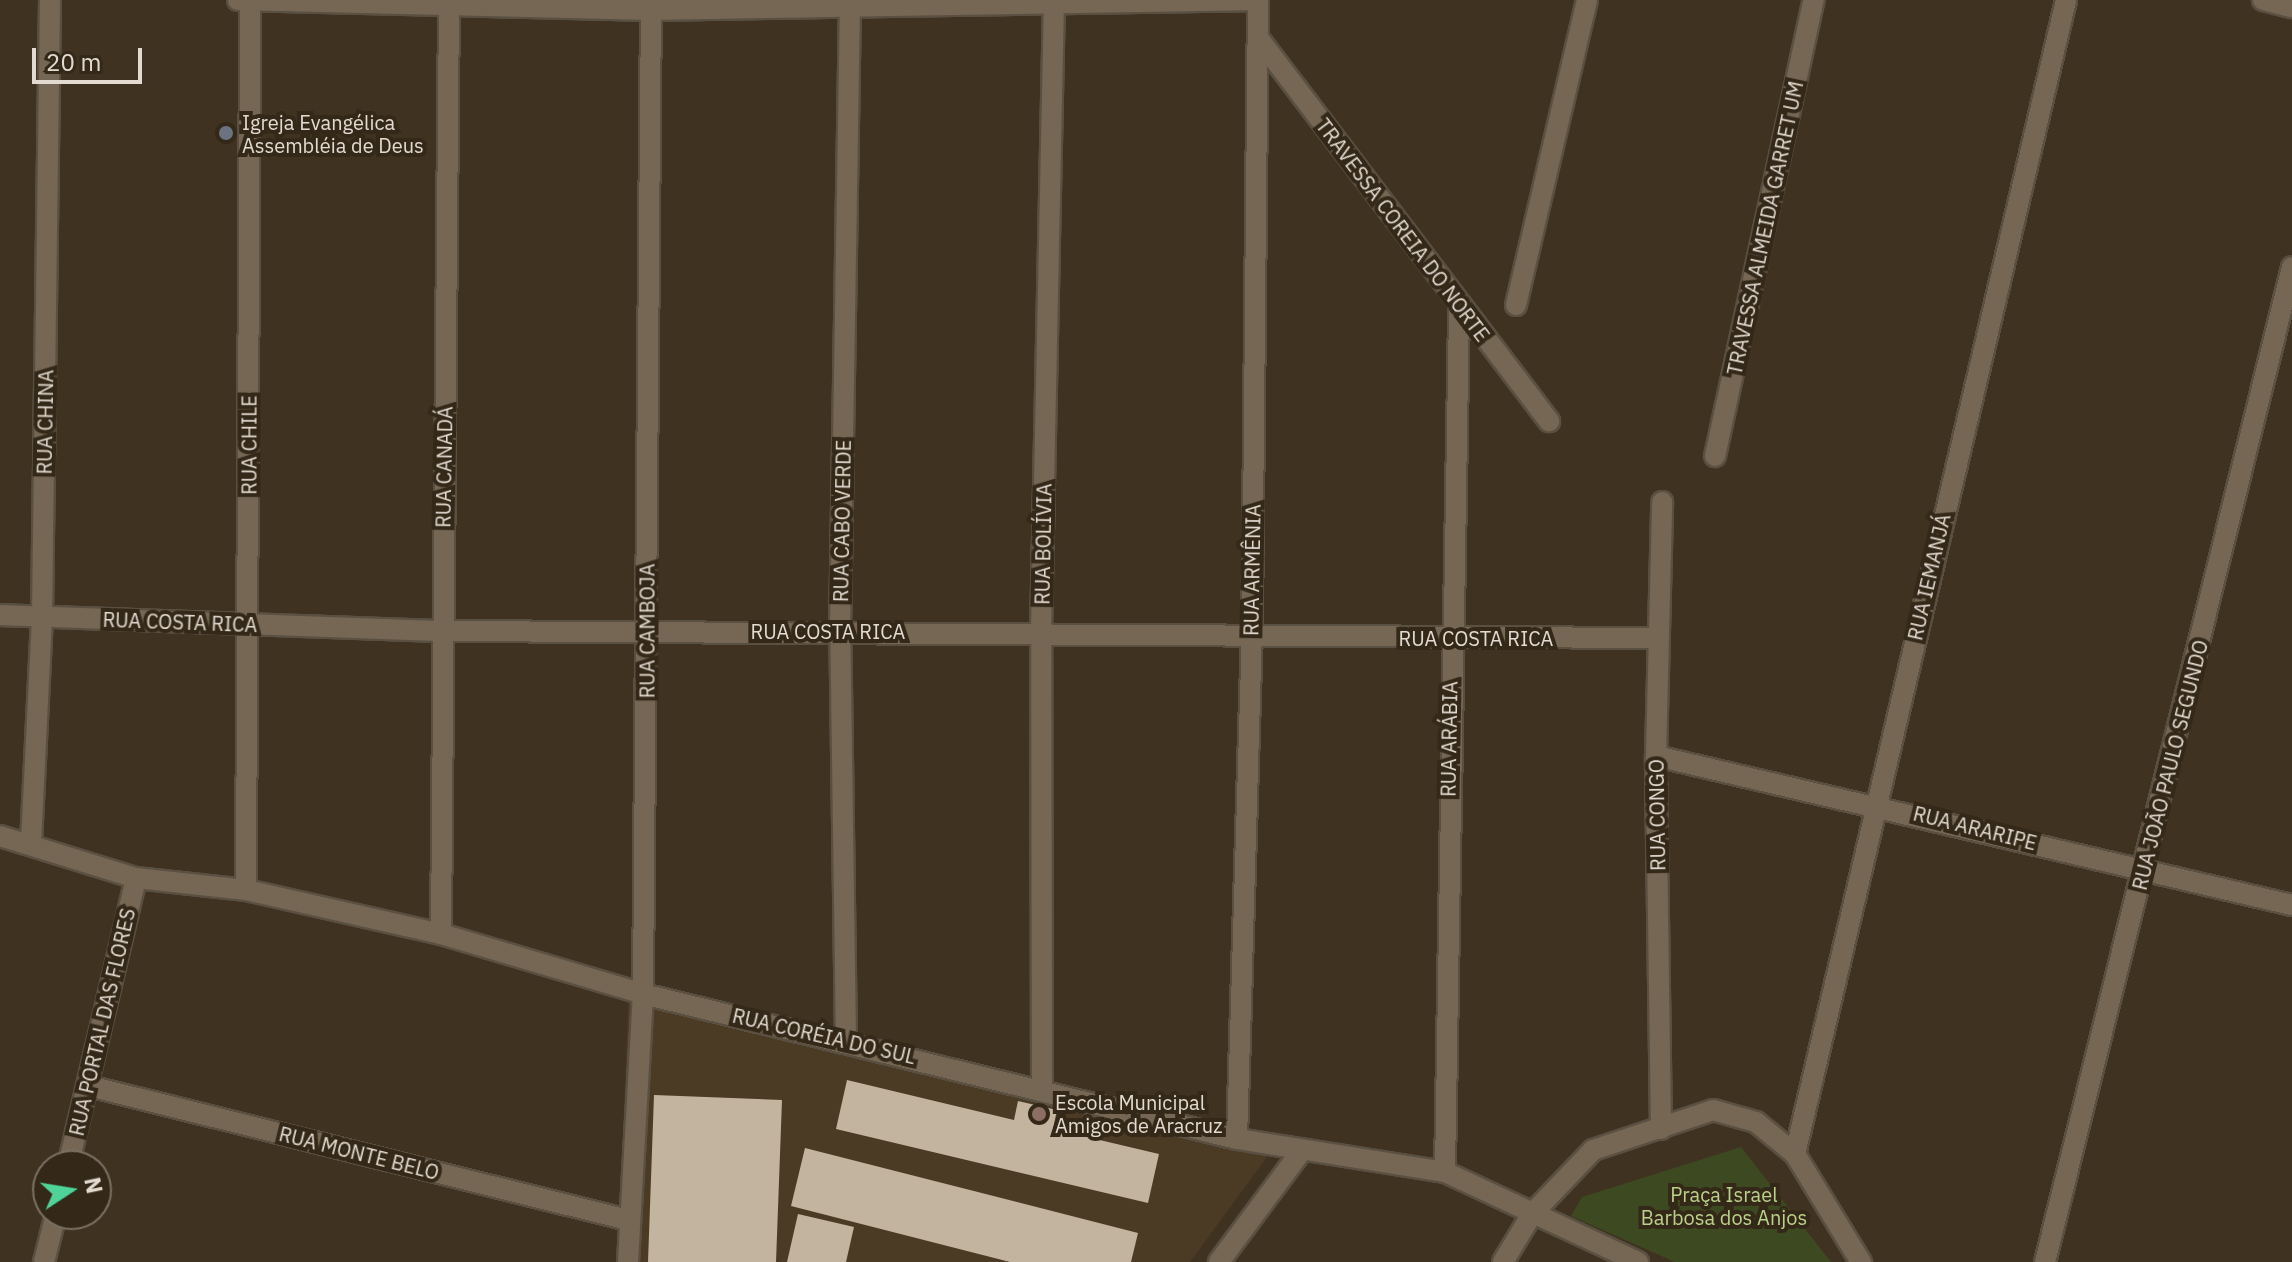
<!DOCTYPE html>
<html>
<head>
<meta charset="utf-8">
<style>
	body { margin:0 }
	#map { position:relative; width:2292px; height:1262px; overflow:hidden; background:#3f3221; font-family:"IBM Plex Sans",sans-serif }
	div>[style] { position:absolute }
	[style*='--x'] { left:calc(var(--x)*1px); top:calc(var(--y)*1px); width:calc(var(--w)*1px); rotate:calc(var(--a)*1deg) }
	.built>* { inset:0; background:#4c3b24 }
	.green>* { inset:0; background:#3d4921 }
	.building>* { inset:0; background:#c3b4a0 }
	.roads { filter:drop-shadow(2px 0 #5a5042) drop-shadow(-2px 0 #5a5042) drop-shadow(0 2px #5a5042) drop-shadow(0 -2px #5a5042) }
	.minor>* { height:20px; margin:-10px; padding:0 10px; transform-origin:10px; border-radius:10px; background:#756754 }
	.dots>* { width:22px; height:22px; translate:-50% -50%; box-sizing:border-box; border:4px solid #342818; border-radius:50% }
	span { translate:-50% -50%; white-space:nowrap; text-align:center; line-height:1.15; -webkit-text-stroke:8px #342818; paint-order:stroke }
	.poi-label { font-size:20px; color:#e3dbd1 }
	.left { translate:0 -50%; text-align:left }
	.street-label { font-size:20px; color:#e3dbd1 }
	.park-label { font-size:20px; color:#bad18b }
	.north { position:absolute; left:32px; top:1150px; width:80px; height:80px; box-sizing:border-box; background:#342818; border:2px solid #7a7062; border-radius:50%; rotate:78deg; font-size:22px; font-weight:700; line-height:32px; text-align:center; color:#e3dbd1 }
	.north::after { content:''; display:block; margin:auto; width:28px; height:36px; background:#4fd399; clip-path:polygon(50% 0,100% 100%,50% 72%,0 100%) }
	.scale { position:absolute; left:32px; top:48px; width:110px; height:36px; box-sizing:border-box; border:4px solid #e3dbd1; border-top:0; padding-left:10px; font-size:24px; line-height:28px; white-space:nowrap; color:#e3dbd1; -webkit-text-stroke:6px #342818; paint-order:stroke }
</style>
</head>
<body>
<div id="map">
	<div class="built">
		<i style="clip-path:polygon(629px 983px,1281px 1138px,1190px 1262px,618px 1262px)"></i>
	</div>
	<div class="green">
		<i style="clip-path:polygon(1741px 1147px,1831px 1262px,1675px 1262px,1571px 1216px,1582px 1197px)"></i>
	</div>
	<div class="building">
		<i style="clip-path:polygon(847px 1080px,1014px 1120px,1018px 1101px,1057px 1110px,1053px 1129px,1159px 1154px,1148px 1203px,836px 1129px)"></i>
		<i style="clip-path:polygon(654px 1095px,782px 1100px,776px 1262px,648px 1262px)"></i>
		<i style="clip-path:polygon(805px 1148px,1138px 1233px,1131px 1262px,1010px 1262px,791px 1206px)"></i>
		<i style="clip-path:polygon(798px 1214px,854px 1227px,846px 1262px,787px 1262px)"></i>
	</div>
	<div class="roads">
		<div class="minor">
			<i style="--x:238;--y:0;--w:413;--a:1.4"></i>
			<i style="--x:651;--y:10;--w:607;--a:-0.94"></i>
			<i style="--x:2263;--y:0;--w:30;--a:14"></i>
			<i style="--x:1259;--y:39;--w:480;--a:52.8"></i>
			<i style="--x:1516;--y:305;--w:313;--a:-76.9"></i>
			<i style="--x:1715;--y:456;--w:467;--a:-77.8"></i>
			<i style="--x:0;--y:615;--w:442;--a:2.1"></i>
			<i style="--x:442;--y:631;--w:1214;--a:0.33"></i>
			<i style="--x:1656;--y:756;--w:653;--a:13.19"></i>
			<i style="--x:0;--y:836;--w:142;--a:17.2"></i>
			<i style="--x:136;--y:878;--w:111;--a:6.2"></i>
			<i style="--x:246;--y:890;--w:200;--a:12.7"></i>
			<i style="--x:441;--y:934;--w:211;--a:16.5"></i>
			<i style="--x:643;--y:994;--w:611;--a:13.72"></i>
			<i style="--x:1237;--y:1139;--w:211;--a:9"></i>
			<i style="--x:1445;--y:1172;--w:213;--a:25"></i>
			<i style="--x:31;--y:843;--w:226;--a:-87.2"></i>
			<i style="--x:42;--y:617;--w:617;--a:-89.26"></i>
			<i style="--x:246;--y:890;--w:890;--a:-89.74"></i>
			<i style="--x:441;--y:934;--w:934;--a:-89.51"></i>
			<i style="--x:846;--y:1041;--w:410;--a:-90.8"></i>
			<i style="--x:840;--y:631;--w:631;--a:-89.09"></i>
			<i style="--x:89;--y:1086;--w:555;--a:13.96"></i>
			<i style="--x:1042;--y:1087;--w:456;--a:-90.1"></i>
			<i style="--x:1041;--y:631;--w:631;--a:-88.82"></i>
			<i style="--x:1661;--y:1129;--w:373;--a:-90.8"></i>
			<i style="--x:1656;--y:756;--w:254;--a:-88.6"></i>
			<i style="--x:1237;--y:1139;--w:508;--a:-88.31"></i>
			<i style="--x:1252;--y:631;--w:631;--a:-89.46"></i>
			<i style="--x:1795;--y:1154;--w:1185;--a:-76.78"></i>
			<i style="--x:68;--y:1166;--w:296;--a:-76.7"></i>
			<i style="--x:1445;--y:1172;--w:865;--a:-89.07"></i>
			<i style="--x:44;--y:1262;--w:49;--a:-76"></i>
			<i style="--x:628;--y:1262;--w:268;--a:-86.8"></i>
			<i style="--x:643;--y:994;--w:994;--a:-89.54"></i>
			<i style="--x:1219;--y:1262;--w:136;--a:-53.4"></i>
			<i style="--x:1503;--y:1262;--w:56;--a:-58.9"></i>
			<i style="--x:1532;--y:1214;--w:88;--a:-46.4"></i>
			<i style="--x:1593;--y:1150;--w:126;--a:-18.4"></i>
			<i style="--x:1713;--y:1110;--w:45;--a:15.6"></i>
			<i style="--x:1756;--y:1122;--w:50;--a:39.4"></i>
			<i style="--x:1795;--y:1154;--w:127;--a:58.6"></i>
			<i style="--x:2045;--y:1262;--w:1025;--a:-76.06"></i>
		</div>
	</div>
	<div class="dots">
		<i style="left:226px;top:133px;background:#6b7280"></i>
		<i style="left:1039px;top:1114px;background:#8d6e63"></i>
	</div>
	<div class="poi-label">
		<span class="left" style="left:242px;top:134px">Igreja Evangélica<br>Assembléia de Deus</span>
		<span class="left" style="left:1055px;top:1114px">Escola Municipal<br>Amigos de Aracruz</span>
	</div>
	<div class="street-label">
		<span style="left:1765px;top:228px;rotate:-78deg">TRAVESSA ALMEIDA GARRET UM</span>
		<span style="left:1403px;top:230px;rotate:53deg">TRAVESSA COREIA DO NORTE</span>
		<span style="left:45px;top:422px;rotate:-89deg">RUA CHINA</span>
		<span style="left:249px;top:445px;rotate:-90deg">RUA CHILE</span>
		<span style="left:444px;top:467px;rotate:-89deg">RUA CANADÁ</span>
		<span style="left:842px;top:521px;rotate:-89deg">RUA CABO VERDE</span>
		<span style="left:1043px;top:544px;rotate:-89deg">RUA BOLÍVIA</span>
		<span style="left:1252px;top:570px;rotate:-89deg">RUA ARMÊNIA</span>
		<span style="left:1929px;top:577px;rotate:-77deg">RUA IEMANJÁ</span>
		<span style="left:180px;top:622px;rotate:2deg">RUA COSTA RICA</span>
		<span style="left:647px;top:631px;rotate:-90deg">RUA CAMBOJA</span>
		<span style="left:828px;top:631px">RUA COSTA RICA</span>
		<span style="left:1476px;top:638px">RUA COSTA RICA</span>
		<span style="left:1449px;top:739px;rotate:-89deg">RUA ARÁBIA</span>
		<span style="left:2170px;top:765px;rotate:-76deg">RUA JOÃO PAULO SEGUNDO</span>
		<span style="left:1657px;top:815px;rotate:-91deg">RUA CONGO</span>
		<span style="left:1975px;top:828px;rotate:14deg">RUA ARARIPE</span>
		<span style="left:102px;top:1022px;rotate:-77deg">RUA PORTAL DAS FLORES</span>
		<span style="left:824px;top:1036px;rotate:13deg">RUA CORÉIA DO SUL</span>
		<span style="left:359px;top:1153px;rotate:14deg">RUA MONTE BELO</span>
	</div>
	<div class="park-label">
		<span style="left:1724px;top:1206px">Praça Israel<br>Barbosa dos Anjos</span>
	</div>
	<div class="north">N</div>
	<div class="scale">20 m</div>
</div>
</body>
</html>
